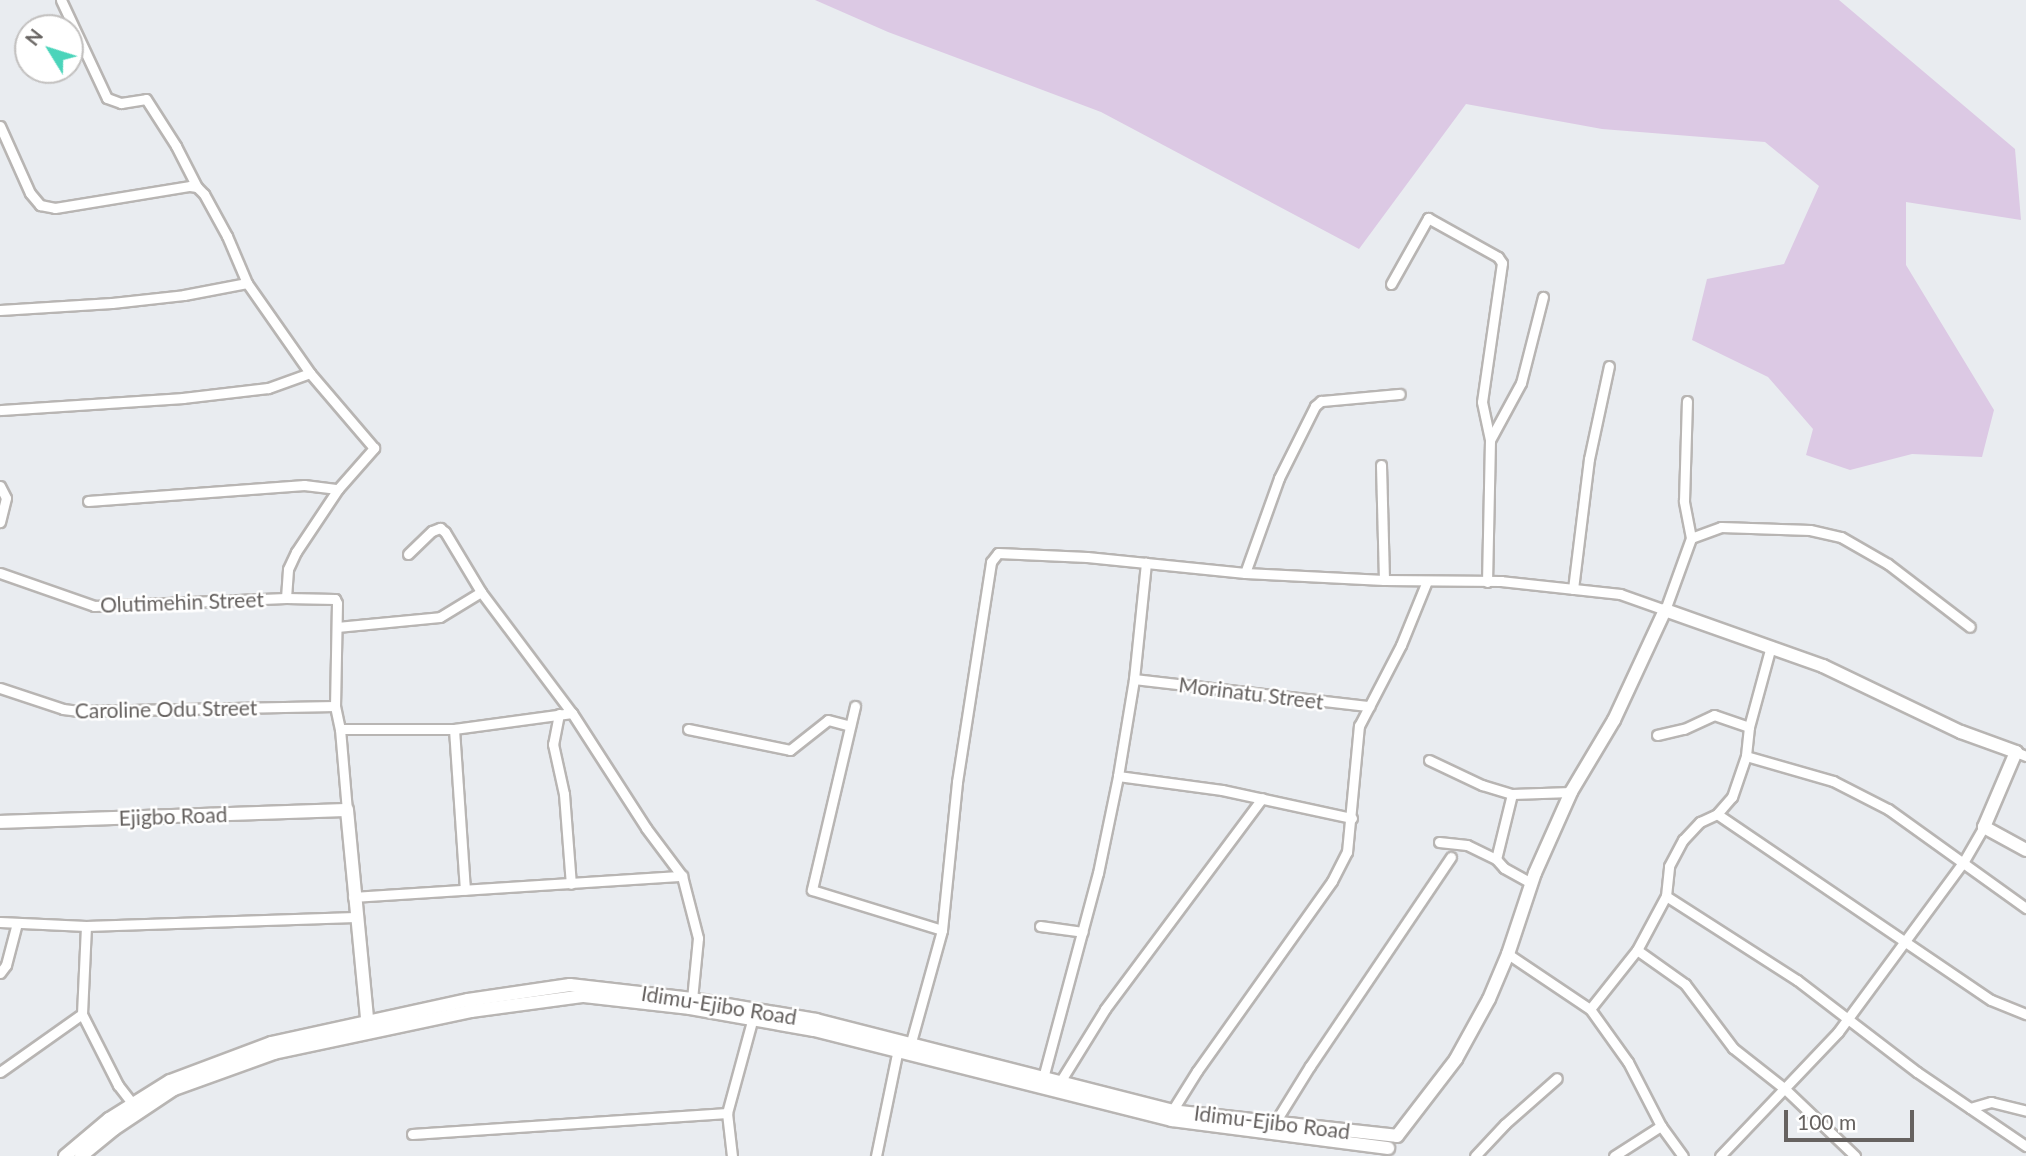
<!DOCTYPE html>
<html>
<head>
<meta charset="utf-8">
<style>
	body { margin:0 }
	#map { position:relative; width:2026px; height:1156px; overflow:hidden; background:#e9ecf0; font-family:Lato,sans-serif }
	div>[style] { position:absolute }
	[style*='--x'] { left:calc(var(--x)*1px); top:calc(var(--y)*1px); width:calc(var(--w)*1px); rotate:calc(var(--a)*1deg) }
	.green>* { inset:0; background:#dcc9e4 }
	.roads { filter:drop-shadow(2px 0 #b8b5b3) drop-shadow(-2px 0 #b8b5b3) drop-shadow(0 2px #b8b5b3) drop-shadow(0 -2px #b8b5b3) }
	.minor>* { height:9px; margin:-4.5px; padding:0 4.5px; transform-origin:4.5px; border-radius:4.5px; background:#fff }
	.tertiary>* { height:12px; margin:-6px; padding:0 6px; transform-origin:6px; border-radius:6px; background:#fff }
	.secondary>* { height:12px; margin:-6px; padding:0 6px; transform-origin:6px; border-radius:6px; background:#fff }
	span { translate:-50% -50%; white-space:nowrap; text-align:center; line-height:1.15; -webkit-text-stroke:5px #fff; paint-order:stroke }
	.street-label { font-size:21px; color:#666260 }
	.north { position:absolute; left:14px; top:14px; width:70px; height:70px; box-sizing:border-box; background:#fff; border:2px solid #c2c0bf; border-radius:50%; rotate:308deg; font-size:19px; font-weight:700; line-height:28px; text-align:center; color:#666260 }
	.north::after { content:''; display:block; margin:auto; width:24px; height:32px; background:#4ad4ba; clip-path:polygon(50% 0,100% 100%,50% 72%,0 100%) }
	.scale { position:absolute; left:1784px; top:1110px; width:130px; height:32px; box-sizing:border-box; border:4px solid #666260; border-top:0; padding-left:9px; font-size:21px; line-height:24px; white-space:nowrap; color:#666260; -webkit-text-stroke:5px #fff; paint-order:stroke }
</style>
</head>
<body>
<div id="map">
	<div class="green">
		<i style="clip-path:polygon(815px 0,1839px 0,2015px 149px,2021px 220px,1906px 202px,1906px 265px,1994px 410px,1982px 457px,1912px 454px,1850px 470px,1806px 455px,1813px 429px,1768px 377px,1692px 340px,1707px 279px,1784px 264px,1819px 186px,1765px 142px,1602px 129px,1466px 104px,1359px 249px,1101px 112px,888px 32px)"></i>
	</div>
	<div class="roads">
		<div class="minor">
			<i style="--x:61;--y:0;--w:108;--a:64.9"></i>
			<i style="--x:107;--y:98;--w:15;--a:20"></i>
			<i style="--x:121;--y:103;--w:25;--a:-9"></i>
			<i style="--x:146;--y:99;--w:56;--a:57.4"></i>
			<i style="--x:176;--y:146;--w:46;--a:62.9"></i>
			<i style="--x:0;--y:126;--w:73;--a:65.9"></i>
			<i style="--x:30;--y:193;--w:16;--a:50"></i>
			<i style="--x:40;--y:205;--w:15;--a:11"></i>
			<i style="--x:55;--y:208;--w:137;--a:-9.3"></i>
			<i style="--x:190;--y:186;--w:7;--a:8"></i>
			<i style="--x:197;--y:187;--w:10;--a:45"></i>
			<i style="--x:204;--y:194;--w:48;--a:61.3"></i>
			<i style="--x:227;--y:236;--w:51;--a:66.9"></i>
			<i style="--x:247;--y:283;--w:110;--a:55"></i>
			<i style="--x:310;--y:373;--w:45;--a:160.3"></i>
			<i style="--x:268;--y:388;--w:86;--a:173.3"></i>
			<i style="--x:183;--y:398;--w:183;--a:176.2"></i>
			<i style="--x:1391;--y:284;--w:76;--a:-60.7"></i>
			<i style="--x:1428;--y:218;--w:80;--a:29.1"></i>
			<i style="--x:1498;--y:257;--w:7;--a:56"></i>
			<i style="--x:1502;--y:263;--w:140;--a:98.2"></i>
			<i style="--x:1482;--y:402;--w:39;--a:78"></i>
			<i style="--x:1490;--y:440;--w:142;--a:91.2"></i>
			<i style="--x:0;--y:310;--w:112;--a:-3.6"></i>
			<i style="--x:112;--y:303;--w:72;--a:-6.3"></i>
			<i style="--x:184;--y:295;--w:64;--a:-10.8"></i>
			<i style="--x:1490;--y:440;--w:65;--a:-61.5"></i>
			<i style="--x:1521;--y:383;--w:89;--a:-75.7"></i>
			<i style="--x:1381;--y:465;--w:115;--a:88.5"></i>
			<i style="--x:0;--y:486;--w:13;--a:63"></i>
			<i style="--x:6;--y:498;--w:25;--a:104"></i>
			<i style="--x:88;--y:501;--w:217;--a:-4.2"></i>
			<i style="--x:304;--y:485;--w:34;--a:7"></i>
			<i style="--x:1691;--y:538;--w:32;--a:-20"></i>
			<i style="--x:1721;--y:527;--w:89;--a:1.9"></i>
			<i style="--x:1810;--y:530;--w:32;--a:13"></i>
			<i style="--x:1841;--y:537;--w:54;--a:29.9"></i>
			<i style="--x:1888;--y:564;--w:103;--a:37.5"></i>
			<i style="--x:408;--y:554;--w:33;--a:-44"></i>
			<i style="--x:432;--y:531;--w:9;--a:-21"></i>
			<i style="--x:440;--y:528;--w:6;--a:39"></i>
			<i style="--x:445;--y:532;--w:70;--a:59"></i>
			<i style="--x:481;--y:592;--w:151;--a:53.1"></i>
			<i style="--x:572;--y:713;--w:137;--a:57.2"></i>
			<i style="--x:646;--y:828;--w:60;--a:53.1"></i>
			<i style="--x:682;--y:876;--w:64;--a:75.5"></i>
			<i style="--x:698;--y:938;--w:61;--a:95.6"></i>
			<i style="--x:0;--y:573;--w:100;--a:19.3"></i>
			<i style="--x:94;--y:606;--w:192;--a:-2.4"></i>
			<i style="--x:286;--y:598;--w:49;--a:1.2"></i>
			<i style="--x:335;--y:599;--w:4;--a:63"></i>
			<i style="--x:337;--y:603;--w:103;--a:91.1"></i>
			<i style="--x:335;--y:706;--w:24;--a:78"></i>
			<i style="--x:340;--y:729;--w:81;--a:85.1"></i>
			<i style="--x:1245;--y:573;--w:101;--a:-70.3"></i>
			<i style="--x:1279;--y:478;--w:80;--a:-63.4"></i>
			<i style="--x:1315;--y:406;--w:8;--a:-40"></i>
			<i style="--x:1321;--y:401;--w:79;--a:-5.1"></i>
			<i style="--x:1573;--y:589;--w:131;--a:-83"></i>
			<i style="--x:1589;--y:459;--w:95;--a:-77.9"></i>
			<i style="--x:286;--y:598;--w:29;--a:-86"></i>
			<i style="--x:288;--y:569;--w:19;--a:-65"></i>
			<i style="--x:296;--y:552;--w:76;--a:-56.3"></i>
			<i style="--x:338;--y:489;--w:55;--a:-48.7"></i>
			<i style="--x:374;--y:448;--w:99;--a:-130.5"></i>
			<i style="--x:337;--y:627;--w:103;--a:-5.5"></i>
			<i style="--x:440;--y:617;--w:48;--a:-31.4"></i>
			<i style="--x:1771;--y:646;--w:84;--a:105.2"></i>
			<i style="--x:1749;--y:727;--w:29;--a:96"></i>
			<i style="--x:1746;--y:756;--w:91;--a:16"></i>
			<i style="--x:1833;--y:781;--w:62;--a:27"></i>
			<i style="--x:1888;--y:809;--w:170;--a:35.7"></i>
			<i style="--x:1134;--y:679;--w:237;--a:6.6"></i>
			<i style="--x:0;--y:688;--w:66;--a:18.4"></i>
			<i style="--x:63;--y:709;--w:16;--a:7"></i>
			<i style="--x:79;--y:711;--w:256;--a:-1.1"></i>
			<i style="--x:855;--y:706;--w:189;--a:103.2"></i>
			<i style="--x:812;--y:890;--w:136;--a:17.1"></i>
			<i style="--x:559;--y:714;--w:31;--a:101"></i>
			<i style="--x:553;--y:744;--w:51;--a:77.6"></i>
			<i style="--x:564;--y:794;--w:90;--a:85.6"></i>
			<i style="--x:340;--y:729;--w:114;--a:0"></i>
			<i style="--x:454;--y:729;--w:119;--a:-7.7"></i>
			<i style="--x:454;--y:729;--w:161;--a:86.1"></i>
			<i style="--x:688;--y:729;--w:104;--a:11.6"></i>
			<i style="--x:790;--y:750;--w:48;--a:-38.3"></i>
			<i style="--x:828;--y:720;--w:23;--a:15"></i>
			<i style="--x:1657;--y:735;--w:28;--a:-13"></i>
			<i style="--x:1684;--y:729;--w:33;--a:-25"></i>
			<i style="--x:1714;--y:715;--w:37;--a:19"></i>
			<i style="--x:2016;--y:752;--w:11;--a:22"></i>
			<i style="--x:1429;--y:760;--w:59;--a:25.3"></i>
			<i style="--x:1482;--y:785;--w:31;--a:17"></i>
			<i style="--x:1512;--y:794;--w:59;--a:-1.9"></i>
			<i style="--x:1118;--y:776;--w:105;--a:7.7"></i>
			<i style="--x:1222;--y:790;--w:133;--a:12.2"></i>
			<i style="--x:1512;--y:794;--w:67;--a:103.8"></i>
			<i style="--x:1496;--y:859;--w:12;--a:48"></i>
			<i style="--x:1504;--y:868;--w:31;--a:29"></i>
			<i style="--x:1717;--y:814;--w:331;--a:34.2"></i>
			<i style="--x:1991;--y:1000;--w:38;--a:22"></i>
			<i style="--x:1439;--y:842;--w:28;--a:6"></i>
			<i style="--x:1467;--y:845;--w:32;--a:26"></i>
			<i style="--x:1666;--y:896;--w:156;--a:32.7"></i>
			<i style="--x:1797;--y:980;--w:151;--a:37.5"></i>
			<i style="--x:1917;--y:1072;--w:132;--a:34.2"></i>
			<i style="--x:353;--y:897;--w:330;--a:-3.7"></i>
			<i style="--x:0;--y:922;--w:86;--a:2.7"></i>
			<i style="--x:86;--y:926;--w:269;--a:-1.9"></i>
			<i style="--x:86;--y:926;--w:88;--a:92.6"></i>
			<i style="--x:82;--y:1014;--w:80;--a:63.1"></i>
			<i style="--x:118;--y:1085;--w:24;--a:52"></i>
			<i style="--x:1040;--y:926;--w:43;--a:7.9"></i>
			<i style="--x:1637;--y:950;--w:61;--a:-61.8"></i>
			<i style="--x:1666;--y:896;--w:30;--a:-84"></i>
			<i style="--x:1669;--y:866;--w:30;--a:-62"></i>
			<i style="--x:1683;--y:840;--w:25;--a:-47"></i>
			<i style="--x:1700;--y:822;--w:19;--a:-25"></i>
			<i style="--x:1717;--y:814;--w:23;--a:-49"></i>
			<i style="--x:1732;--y:797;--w:43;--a:-71.1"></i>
			<i style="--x:1508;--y:954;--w:99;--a:33.9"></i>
			<i style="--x:1590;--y:1009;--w:65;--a:54.4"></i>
			<i style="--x:1628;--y:1062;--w:72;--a:62.7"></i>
			<i style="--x:1661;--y:1126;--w:37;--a:54"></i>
			<i style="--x:0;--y:973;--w:10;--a:-53"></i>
			<i style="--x:6;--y:965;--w:43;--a:-75.3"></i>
			<i style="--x:1590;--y:1009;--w:75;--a:-51.5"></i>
			<i style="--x:1637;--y:950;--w:59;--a:35.3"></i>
			<i style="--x:1685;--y:984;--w:80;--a:53.1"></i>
			<i style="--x:1733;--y:1048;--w:66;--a:38.3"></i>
			<i style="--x:1785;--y:1089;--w:97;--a:43.7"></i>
			<i style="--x:911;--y:1042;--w:116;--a:-74.5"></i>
			<i style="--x:942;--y:930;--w:149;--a:-84.2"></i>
			<i style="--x:957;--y:782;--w:223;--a:-81.2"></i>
			<i style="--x:991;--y:562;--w:11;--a:-52"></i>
			<i style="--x:998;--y:553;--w:89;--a:2.6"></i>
			<i style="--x:1087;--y:557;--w:159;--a:5.8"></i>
			<i style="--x:1245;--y:573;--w:139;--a:2.9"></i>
			<i style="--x:1384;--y:580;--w:117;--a:0.5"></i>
			<i style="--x:1501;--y:581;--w:120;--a:6.2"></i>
			<i style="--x:1620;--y:594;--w:48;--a:19.6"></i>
			<i style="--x:1665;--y:610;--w:77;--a:-70.1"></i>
			<i style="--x:1691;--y:538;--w:38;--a:-101"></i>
			<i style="--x:1684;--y:501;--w:100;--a:-88.3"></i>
			<i style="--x:0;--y:1072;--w:100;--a:-35.3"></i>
			<i style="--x:1043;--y:1078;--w:212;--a:-75"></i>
			<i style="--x:1098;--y:873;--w:99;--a:-78.3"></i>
			<i style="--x:1118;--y:776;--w:98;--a:-80.6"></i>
			<i style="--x:1134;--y:679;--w:117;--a:-84.1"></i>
			<i style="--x:1060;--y:1082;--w:86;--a:-58.3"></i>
			<i style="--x:1105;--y:1009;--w:263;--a:-53.3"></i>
			<i style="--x:1970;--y:1108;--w:22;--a:-16"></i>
			<i style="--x:1991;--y:1102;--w:36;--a:14"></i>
			<i style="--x:1172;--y:1111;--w:47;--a:-58"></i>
			<i style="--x:1197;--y:1071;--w:233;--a:-54.6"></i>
			<i style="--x:1332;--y:881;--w:33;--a:-63"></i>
			<i style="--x:1347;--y:852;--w:127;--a:-84.6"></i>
			<i style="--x:1359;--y:726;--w:91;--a:-62.6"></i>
			<i style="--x:1401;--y:645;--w:69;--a:-67.9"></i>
			<i style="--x:727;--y:1113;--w:95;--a:-74.8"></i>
			<i style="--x:1274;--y:1124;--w:68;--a:-58.2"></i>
			<i style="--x:1310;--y:1066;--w:252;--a:-56"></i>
			<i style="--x:412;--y:1134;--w:316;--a:-3.8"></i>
			<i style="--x:727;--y:1113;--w:43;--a:83.4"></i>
			<i style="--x:876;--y:1156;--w:109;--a:-78.4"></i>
			<i style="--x:1475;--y:1156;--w:44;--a:-46.8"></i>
			<i style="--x:1505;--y:1124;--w:69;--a:-41.5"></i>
			<i style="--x:1614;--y:1156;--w:56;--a:-32.6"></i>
			<i style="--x:1720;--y:1156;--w:171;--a:-46.4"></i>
			<i style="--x:1838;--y:1032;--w:212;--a:-53.6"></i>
			<i style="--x:1964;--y:861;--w:39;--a:-60"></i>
		</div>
		<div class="tertiary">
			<i style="--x:0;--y:822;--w:347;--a:-2"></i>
			<i style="--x:347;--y:810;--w:221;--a:84.5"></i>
			<i style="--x:1397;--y:1136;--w:97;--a:-52.5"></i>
			<i style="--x:1456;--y:1059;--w:68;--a:-61.2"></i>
			<i style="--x:1489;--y:999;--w:49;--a:-67.1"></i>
			<i style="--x:1508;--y:954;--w:85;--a:-71.6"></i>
			<i style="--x:1535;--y:873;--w:89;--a:-66"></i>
			<i style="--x:1571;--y:792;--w:84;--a:-59.2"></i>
			<i style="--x:1614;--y:720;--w:121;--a:-65.1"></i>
			<i style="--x:1665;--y:610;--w:168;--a:19.5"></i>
			<i style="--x:1823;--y:666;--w:153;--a:25.6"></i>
			<i style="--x:1961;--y:732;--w:59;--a:20"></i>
			<i style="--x:2016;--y:752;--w:82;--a:113.1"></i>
			<i style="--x:1984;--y:827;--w:48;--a:28.7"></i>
		</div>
		<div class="secondary">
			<i style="--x:65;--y:1156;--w:57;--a:-40.1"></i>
			<i style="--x:109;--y:1119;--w:72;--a:-31.9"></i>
			<i style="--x:170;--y:1081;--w:108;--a:-20.6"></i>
			<i style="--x:271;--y:1043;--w:202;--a:-12.3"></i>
			<i style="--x:468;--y:1000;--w:103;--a:-8.4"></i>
			<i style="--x:570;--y:985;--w:123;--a:6.5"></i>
			<i style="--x:692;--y:999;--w:126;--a:9.6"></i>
			<i style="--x:816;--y:1020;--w:367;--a:14.3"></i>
			<i style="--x:1172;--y:1111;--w:226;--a:6.3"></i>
			<i style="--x:81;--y:1156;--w:43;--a:-39.3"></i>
			<i style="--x:114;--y:1129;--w:72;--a:-33.7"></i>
			<i style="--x:174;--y:1089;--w:106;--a:-19.8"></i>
			<i style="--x:274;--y:1053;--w:201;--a:-12"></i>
			<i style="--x:471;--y:1011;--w:114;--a:-7.6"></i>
			<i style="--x:584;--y:996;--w:107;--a:6.5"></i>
			<i style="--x:690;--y:1008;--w:126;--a:10.1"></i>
			<i style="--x:814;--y:1030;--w:369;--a:14.1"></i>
			<i style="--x:1172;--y:1120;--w:218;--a:7.4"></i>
		</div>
	</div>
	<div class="street-label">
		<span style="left:182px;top:602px;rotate:-2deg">Olutimehin Street</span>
		<span style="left:1251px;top:693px;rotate:7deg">Morinatu Street</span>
		<span style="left:166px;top:709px;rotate:-1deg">Caroline Odu Street</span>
		<span style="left:173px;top:816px;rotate:-2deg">Ejigbo Road</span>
		<span style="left:719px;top:1005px;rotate:9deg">Idimu-Ejibo Road</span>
		<span style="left:1272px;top:1122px;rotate:7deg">Idimu-Ejibo Road</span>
	</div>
	<div class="north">N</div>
	<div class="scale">100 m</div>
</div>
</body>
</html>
